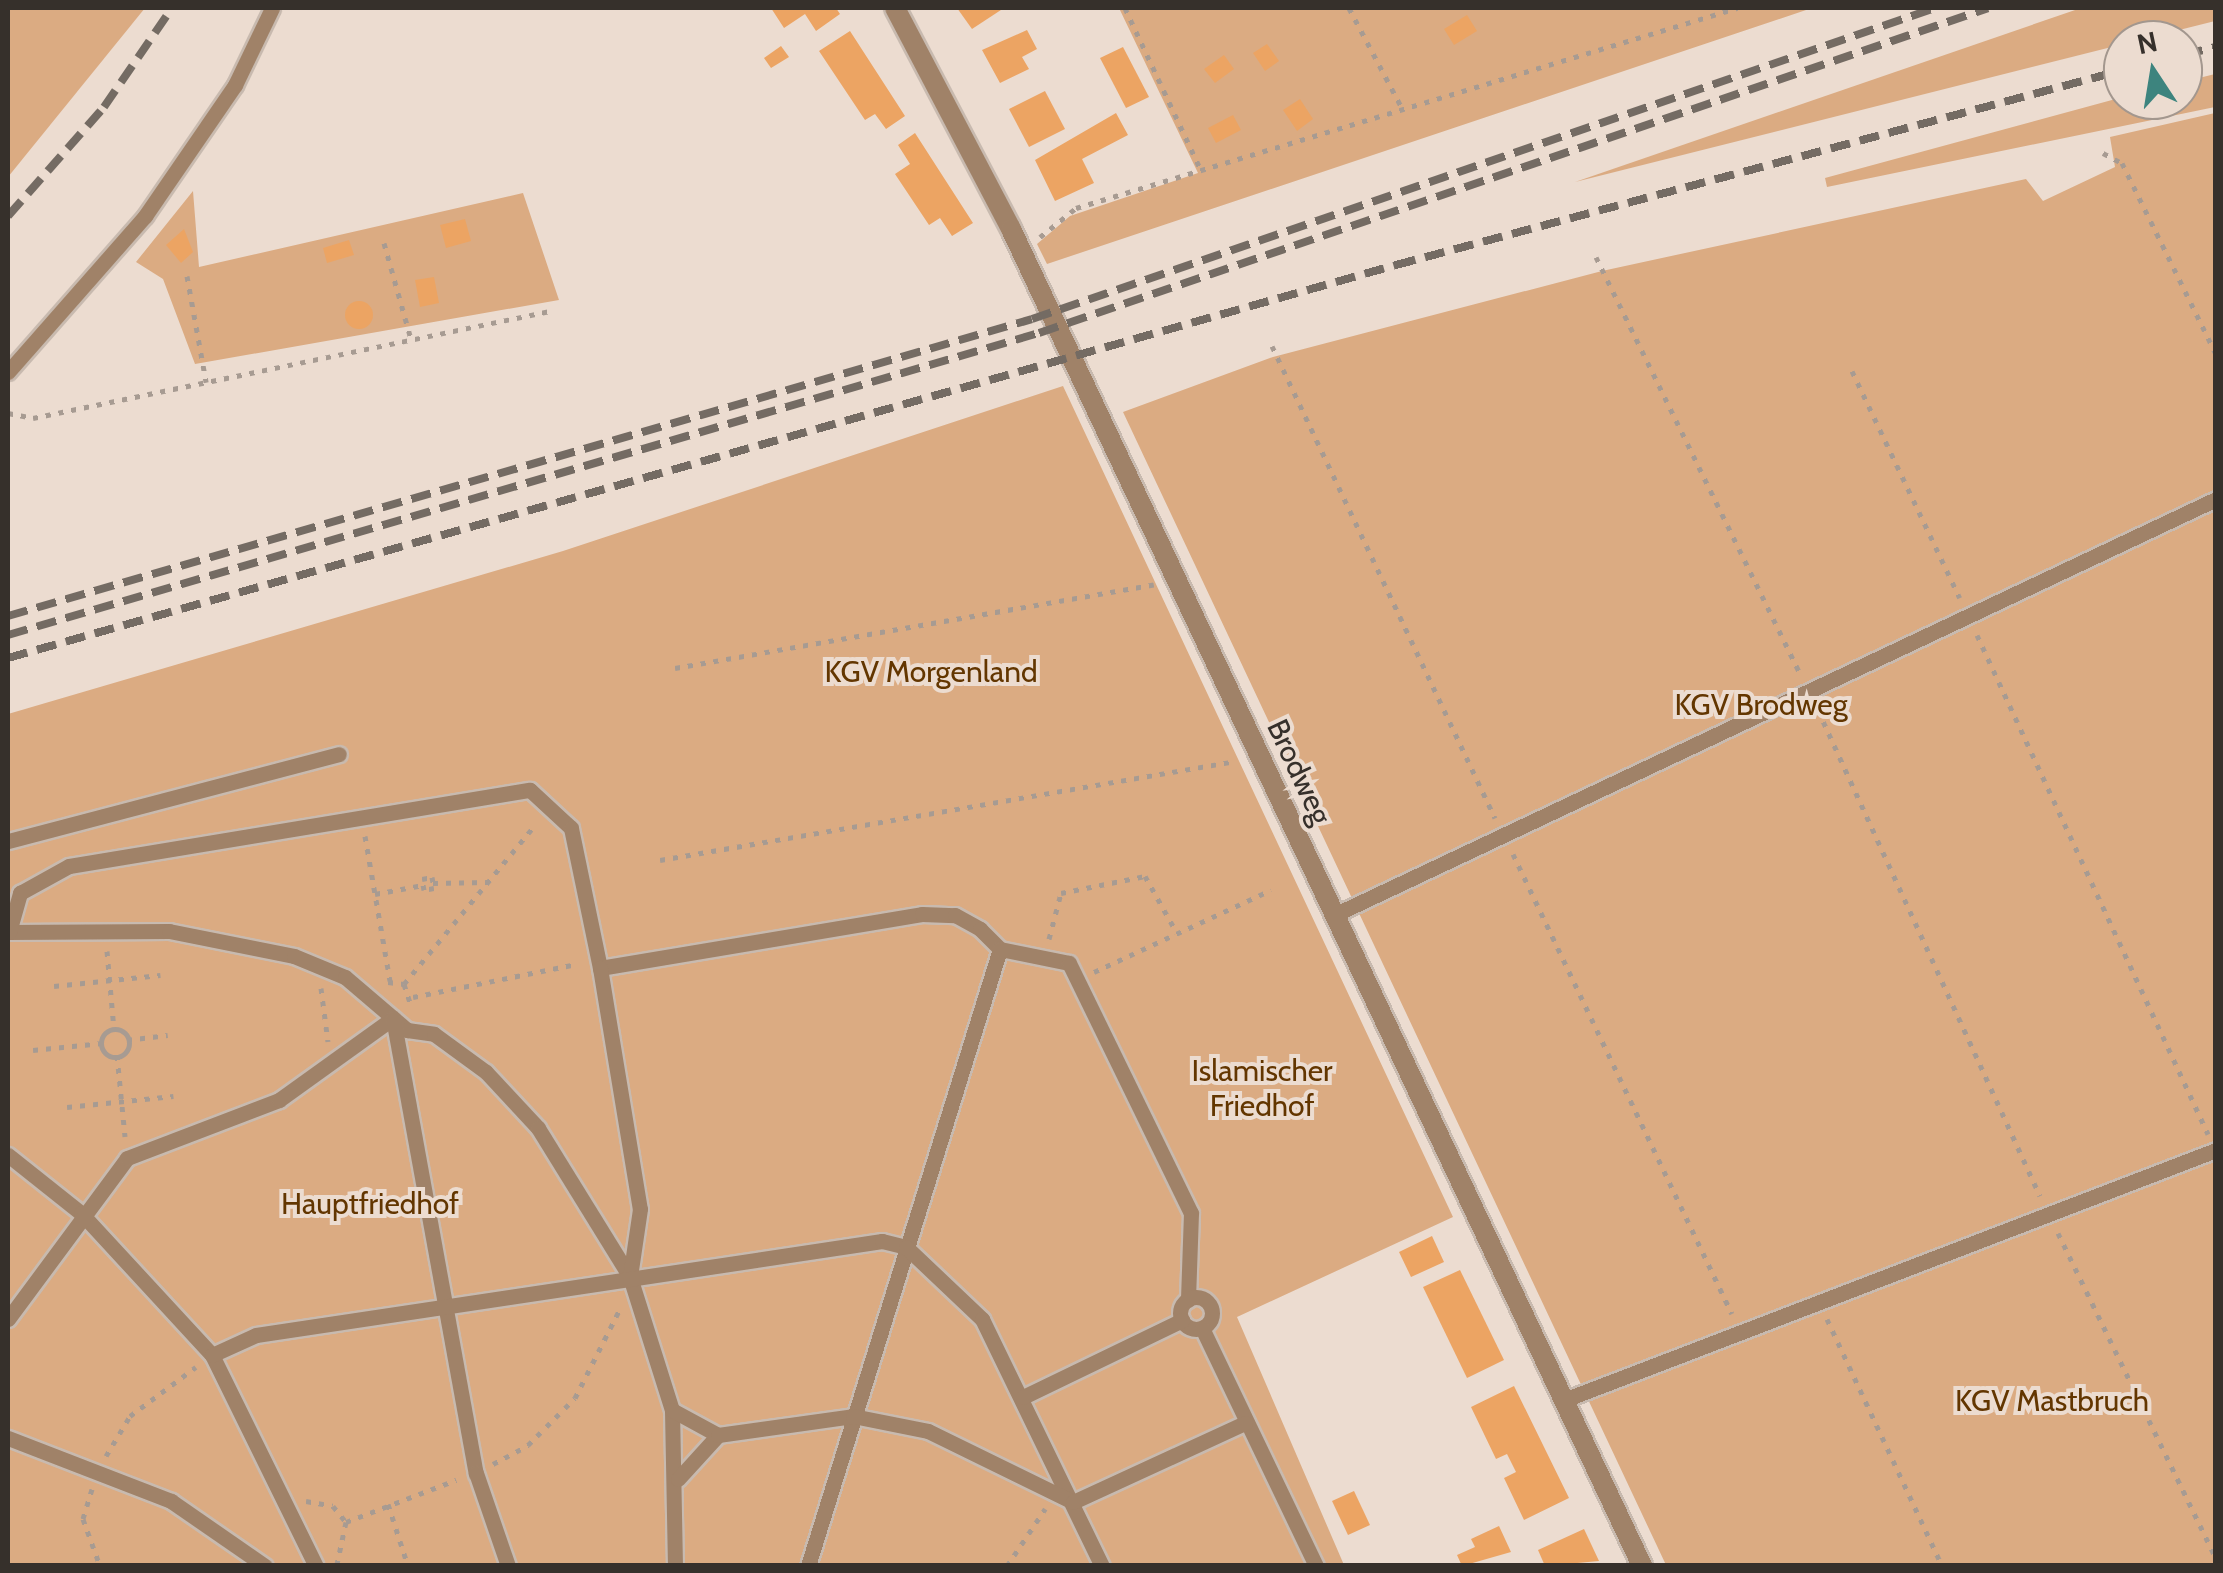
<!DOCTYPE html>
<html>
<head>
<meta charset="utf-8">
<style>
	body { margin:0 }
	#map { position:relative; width:2223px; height:1573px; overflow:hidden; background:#ecdcd0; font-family:Cabin,sans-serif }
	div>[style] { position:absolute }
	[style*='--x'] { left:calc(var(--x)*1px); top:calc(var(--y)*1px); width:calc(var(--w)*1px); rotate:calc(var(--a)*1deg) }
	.green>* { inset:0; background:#dbab82 }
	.building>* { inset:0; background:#eca463 }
	.round { border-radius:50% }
	.path>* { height:5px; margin-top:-2.5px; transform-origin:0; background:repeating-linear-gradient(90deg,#a79b92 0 5px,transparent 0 13px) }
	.path>.ring { margin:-2.5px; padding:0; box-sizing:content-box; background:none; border:5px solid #a79b92; border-radius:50% }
	.roads { filter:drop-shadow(2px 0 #c8baaf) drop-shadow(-2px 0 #c8baaf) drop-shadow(0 2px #c8baaf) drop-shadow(0 -2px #c8baaf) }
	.service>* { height:15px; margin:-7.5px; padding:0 7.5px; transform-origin:7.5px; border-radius:7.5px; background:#a08268 }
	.service>.ring { margin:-7.5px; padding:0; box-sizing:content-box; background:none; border:15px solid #a08268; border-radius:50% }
	.tertiary>* { height:20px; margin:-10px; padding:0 10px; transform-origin:10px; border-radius:10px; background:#a08268 }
	.rail>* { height:8px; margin-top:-4px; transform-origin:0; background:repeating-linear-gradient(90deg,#746b63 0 20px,transparent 0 30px) }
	span { translate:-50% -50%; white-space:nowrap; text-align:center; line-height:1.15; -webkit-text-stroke:8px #ecdcd0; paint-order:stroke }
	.park-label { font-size:30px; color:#633600 }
	.street-label { font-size:30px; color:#36302b }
	.frame { position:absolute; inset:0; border:10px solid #36302b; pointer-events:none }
	.north { position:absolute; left:2103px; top:20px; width:100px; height:100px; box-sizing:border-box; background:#ecdcd0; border:2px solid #a3978e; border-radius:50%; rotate:348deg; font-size:28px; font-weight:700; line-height:40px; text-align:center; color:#36302b }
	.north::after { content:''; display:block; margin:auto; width:35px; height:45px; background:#3d847e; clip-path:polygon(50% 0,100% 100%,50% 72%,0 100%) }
</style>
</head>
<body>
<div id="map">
	<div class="green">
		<i style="clip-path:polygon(8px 8px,145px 8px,8px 177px)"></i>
		<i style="clip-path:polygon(1119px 8px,1812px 8px,1047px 264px,1037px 244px,1070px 216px,1198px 173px)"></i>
		<i style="clip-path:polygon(2081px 8px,2215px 8px,2215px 21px,1575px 182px)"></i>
		<i style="clip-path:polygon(2215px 74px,2215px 107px,1827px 187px,1825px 178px,2123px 97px,2183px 100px,2183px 82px)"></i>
		<i style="clip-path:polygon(2215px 113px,2215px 1565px,1666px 1565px,1123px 412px,1273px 357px,1602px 271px,2026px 179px,2043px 201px,2115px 167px,2110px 137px)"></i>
		<i style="clip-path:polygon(193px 191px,199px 267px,523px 193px,559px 300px,195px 364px,163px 279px,136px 262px)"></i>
		<i style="clip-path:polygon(1063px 386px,1453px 1217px,1237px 1317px,1344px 1565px,8px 1566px,8px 714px,563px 551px)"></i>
	</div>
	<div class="building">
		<i style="clip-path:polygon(771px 8px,836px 8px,840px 14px,816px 31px,805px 14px,784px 28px)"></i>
		<i style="clip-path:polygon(957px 8px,1004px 8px,972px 29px)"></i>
		<i style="clip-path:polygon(1467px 15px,1477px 31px,1454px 45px,1444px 29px)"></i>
		<i style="clip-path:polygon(1027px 30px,1037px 49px,1022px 57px,1029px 69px,1000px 83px,982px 50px)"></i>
		<i style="clip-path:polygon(850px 31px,905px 116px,886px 129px,875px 114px,865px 120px,819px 51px)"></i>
		<i style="clip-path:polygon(1267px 44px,1279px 61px,1265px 71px,1253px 53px)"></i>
		<i style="clip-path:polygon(781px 46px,789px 57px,771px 68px,764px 58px)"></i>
		<i style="clip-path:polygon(1123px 47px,1149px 97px,1126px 108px,1100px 58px)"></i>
		<i style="clip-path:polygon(1224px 55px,1234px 69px,1215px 83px,1204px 69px)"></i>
		<i style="clip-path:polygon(1045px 91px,1065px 129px,1029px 147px,1009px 109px)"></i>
		<i style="clip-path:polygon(1300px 99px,1313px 119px,1297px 131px,1283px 110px)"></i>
		<i style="clip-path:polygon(1116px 113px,1128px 135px,1082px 159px,1094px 183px,1055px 201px,1035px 160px)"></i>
		<i style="clip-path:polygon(1233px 115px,1241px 130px,1216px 143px,1208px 128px)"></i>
		<i style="clip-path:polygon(915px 133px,973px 223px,952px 236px,940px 218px,929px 225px,895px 174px,910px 164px,898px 145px)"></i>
		<i style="clip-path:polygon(465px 219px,471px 241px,446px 248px,440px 225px)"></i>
		<i style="clip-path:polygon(184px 229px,193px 252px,181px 263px,166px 245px)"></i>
		<i style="clip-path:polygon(349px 240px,354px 255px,327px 263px,323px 248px)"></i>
		<i style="clip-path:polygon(434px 277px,439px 303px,420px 307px,415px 280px)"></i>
		<i class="round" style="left:345px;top:301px;width:28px;height:28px"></i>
		<i style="clip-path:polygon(1432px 1236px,1444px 1262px,1411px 1277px,1399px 1252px)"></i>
		<i style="clip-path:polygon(1460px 1270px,1504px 1360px,1467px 1378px,1423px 1287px)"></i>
		<i style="clip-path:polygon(1514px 1386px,1569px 1498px,1524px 1520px,1504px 1478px,1516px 1472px,1507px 1454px,1496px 1459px,1471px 1407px)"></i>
		<i style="clip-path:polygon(1354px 1491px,1370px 1525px,1348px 1535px,1332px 1501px)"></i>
		<i style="clip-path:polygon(1499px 1526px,1511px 1552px,1462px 1566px,1457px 1555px,1475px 1547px,1471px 1539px)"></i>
		<i style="clip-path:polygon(1584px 1529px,1599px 1561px,1545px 1566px,1538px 1550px)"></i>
	</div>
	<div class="path">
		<i style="--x:1125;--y:8;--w:179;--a:64.9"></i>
		<i style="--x:1349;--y:8;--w:115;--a:62.1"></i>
		<i style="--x:2103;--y:153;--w:21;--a:28"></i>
		<i style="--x:2122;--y:163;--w:213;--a:63.8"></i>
		<i style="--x:1040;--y:237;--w:46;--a:-38.9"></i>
		<i style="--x:1076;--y:208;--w:691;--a:-16.83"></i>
		<i style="--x:384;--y:243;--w:100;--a:74.3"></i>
		<i style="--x:1596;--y:257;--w:463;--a:63.9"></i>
		<i style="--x:187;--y:276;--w:108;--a:79.8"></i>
		<i style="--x:1272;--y:346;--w:522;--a:64.71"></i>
		<i style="--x:1852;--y:371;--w:251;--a:64.6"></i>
		<i style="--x:8;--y:413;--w:25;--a:11"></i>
		<i style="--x:33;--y:418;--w:528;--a:-11.69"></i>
		<i style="--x:1977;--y:635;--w:550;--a:65.16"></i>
		<i style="--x:675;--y:668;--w:486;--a:-9.9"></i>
		<i style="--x:1818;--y:710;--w:534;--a:65.45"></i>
		<i style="--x:365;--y:836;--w:147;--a:80.2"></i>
		<i style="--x:1513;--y:854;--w:509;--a:64.54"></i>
		<i style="--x:660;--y:860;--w:584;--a:-9.75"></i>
		<i style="--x:432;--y:877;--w:11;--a:80"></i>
		<i style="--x:434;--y:888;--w:10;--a:169"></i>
		<i style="--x:424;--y:890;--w:11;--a:-100"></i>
		<i style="--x:422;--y:879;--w:10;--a:-11"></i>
		<i style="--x:433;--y:883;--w:55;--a:-1"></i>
		<i style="--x:375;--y:894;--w:49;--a:-10.6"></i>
		<i style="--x:1049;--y:939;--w:48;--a:-75.4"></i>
		<i style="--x:1061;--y:893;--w:86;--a:-11.4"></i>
		<i style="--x:1145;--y:876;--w:65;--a:60.7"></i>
		<i style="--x:107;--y:951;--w:79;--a:84.9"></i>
		<i style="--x:1094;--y:972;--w:195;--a:-24.9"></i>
		<i style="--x:388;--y:982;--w:16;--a:7"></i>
		<i style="--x:404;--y:984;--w:25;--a:72"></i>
		<i style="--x:404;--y:984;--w:207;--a:-50.5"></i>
		<i style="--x:54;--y:986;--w:107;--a:-5.9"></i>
		<i style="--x:321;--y:988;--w:54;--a:82.6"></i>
		<i style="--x:413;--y:997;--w:167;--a:-11.4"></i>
		<i class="ring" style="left:101px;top:1029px;width:23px;height:23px"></i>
		<i style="--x:127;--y:1040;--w:41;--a:-7"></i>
		<i style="--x:33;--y:1050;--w:70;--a:-5.7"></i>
		<i style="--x:117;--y:1055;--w:82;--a:84.4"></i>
		<i style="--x:67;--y:1107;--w:107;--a:-5.9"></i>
		<i style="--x:2058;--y:1233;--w:362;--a:64.1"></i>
		<i style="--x:1827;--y:1319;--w:272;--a:65"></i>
		<i style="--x:106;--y:1456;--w:47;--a:-59"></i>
		<i style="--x:130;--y:1416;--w:82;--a:-36.6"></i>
		<i style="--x:493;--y:1464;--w:40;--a:-28"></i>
		<i style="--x:528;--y:1445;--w:66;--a:-45"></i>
		<i style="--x:575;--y:1398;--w:97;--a:-63.2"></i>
		<i style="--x:92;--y:1489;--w:31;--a:107"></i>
		<i style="--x:83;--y:1519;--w:50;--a:70.1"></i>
		<i style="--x:306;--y:1501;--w:27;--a:10"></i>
		<i style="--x:333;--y:1506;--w:21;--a:51"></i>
		<i style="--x:346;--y:1522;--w:43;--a:102.1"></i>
		<i style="--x:388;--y:1504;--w:65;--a:72.1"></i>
		<i style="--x:346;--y:1522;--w:118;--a:-20.9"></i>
		<i style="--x:1007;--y:1566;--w:69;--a:-56.3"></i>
	</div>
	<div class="roads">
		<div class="service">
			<i style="--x:8;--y:372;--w:208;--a:-48.7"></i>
			<i style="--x:145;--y:216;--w:159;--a:-55.5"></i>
			<i style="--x:235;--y:85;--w:85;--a:-64.3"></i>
			<i style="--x:8;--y:841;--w:342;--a:-14.7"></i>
			<i style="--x:1334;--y:915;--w:975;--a:-25.25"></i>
			<i style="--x:8;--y:932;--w:161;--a:-0.4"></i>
			<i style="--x:169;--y:931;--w:127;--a:11.3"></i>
			<i style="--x:294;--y:956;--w:55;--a:22.4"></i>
			<i style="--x:345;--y:977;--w:82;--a:40.5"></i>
			<i style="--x:407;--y:1030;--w:27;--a:8"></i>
			<i style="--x:434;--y:1034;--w:64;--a:36.2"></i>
			<i style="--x:486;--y:1072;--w:76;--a:47.1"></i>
			<i style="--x:538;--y:1128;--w:175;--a:58.3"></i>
			<i style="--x:630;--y:1277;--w:139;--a:72.5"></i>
			<i style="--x:672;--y:1410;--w:156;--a:88.9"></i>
			<i style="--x:9;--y:932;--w:41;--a:-74.2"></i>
			<i style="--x:20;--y:893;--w:56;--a:-28.9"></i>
			<i style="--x:69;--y:866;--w:467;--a:-9.4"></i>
			<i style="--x:530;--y:790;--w:56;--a:42.8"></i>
			<i style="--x:571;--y:828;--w:143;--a:78.3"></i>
			<i style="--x:600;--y:968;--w:326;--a:-9.5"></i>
			<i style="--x:922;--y:914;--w:33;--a:2"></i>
			<i style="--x:955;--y:915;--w:29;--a:29"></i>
			<i style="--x:980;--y:929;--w:28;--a:45"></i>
			<i style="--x:1000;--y:949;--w:646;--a:107.29"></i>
			<i style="--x:1000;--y:949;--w:70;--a:11.5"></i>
			<i style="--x:1069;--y:963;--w:278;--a:64"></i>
			<i style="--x:1191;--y:1213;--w:87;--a:92"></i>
			<i style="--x:600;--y:968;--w:244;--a:80.6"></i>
			<i style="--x:640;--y:1209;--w:69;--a:98.4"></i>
			<i style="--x:8;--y:1155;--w:93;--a:38.5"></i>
			<i style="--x:81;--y:1213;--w:193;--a:47.3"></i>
			<i style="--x:212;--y:1355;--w:235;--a:63.8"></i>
			<i class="ring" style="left:1180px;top:1297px;width:17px;height:17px"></i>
			<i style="--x:8;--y:1319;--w:200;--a:-53.5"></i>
			<i style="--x:127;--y:1158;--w:163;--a:-20.9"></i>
			<i style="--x:279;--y:1100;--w:140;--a:-35.7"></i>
			<i style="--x:393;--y:1018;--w:463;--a:79.7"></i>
			<i style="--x:476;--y:1473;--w:98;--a:71"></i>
			<i style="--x:1202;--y:1328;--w:264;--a:64.4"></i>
			<i style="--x:212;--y:1355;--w:48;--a:-24.4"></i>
			<i style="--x:256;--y:1335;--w:633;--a:-8.54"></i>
			<i style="--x:882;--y:1241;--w:25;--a:14"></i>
			<i style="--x:906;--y:1247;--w:105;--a:43.5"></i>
			<i style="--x:982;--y:1319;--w:275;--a:64.1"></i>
			<i style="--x:1023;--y:1397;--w:177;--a:-25.8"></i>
			<i style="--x:1564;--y:1400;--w:698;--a:-20.98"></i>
			<i style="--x:672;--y:1410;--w:52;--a:28.5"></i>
			<i style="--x:8;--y:1438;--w:175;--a:21.1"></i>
			<i style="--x:171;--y:1501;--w:114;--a:34.7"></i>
			<i style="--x:678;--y:1479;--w:59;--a:-47.7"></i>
			<i style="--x:718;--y:1435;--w:136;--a:-8"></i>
			<i style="--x:853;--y:1416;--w:76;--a:11.3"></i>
			<i style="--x:928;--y:1431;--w:161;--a:26.1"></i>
			<i style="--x:1073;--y:1502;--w:189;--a:-24.7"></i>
		</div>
		<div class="tertiary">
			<i style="--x:895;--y:8;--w:250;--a:62.3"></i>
			<i style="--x:1011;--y:229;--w:1478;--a:64.73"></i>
		</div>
	</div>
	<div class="rail">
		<i style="--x:2183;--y:55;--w:34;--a:-14"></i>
		<i style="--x:8;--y:216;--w:145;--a:-48.6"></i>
		<i style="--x:104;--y:107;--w:120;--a:-55.5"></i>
		<i style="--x:8;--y:616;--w:1066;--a:-16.17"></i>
		<i style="--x:1032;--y:319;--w:955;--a:-19"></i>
		<i style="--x:8;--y:635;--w:1074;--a:-16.33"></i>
		<i style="--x:1039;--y:333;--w:1003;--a:-18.9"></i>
		<i style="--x:8;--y:658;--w:1443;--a:-15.81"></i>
		<i style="--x:1396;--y:265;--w:753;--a:-15.01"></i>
	</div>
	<div class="park-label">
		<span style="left:931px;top:672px">KGV Morgenland</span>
		<span style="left:1761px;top:705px">KGV Brodweg</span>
		<span style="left:1262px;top:1088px">Islamischer<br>Friedhof</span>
		<span style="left:370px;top:1204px">Hauptfriedhof</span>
		<span style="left:2052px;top:1401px">KGV Mastbruch</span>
	</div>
	<div class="street-label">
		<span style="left:1299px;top:772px;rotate:65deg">Brodweg</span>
	</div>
	<div class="frame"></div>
	<div class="north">N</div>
</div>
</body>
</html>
